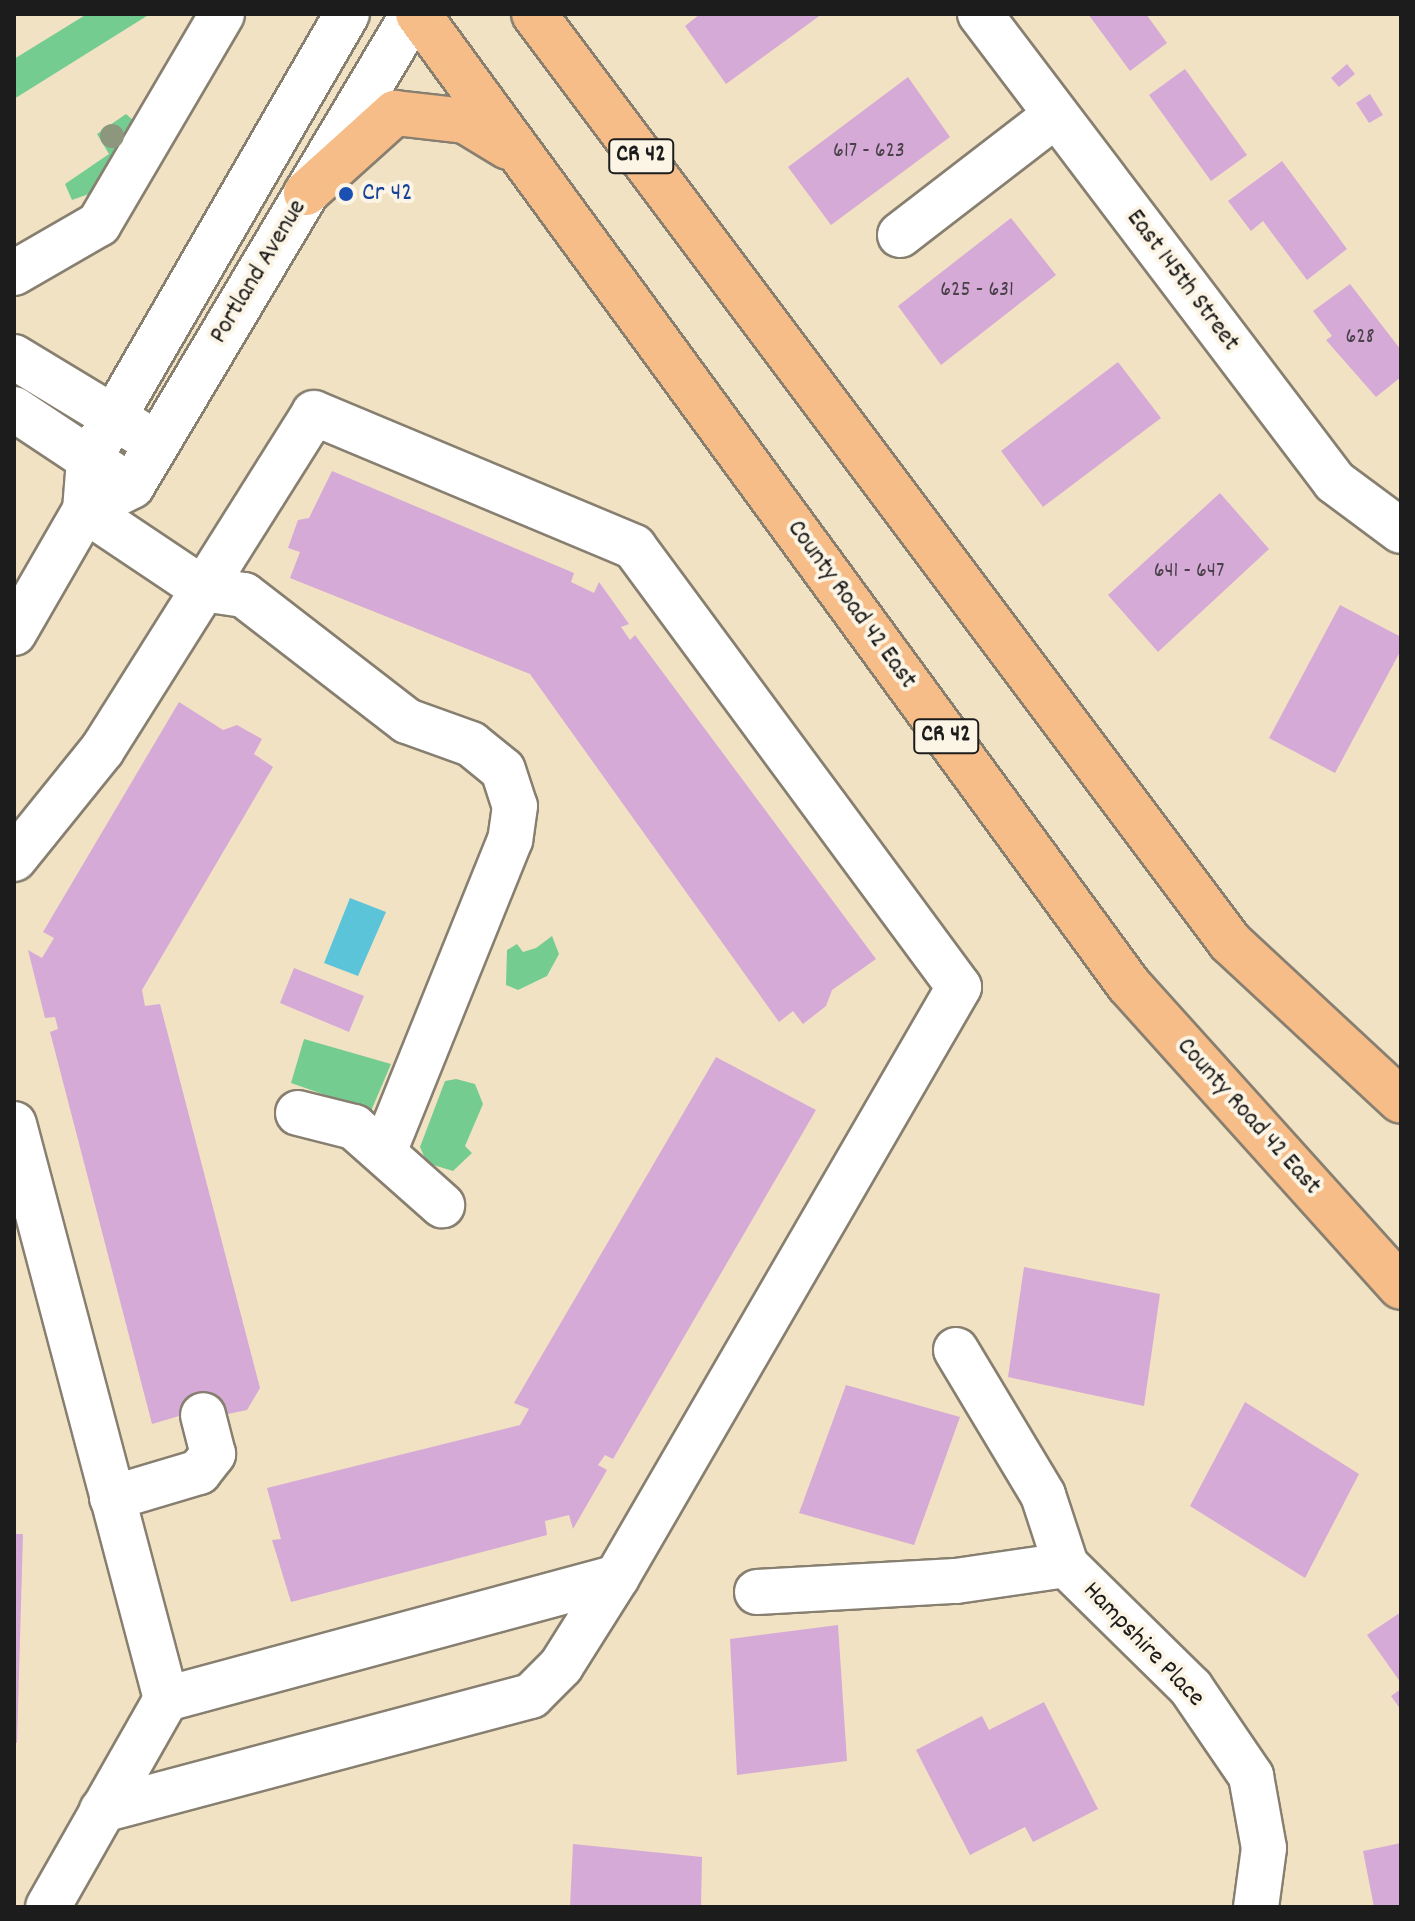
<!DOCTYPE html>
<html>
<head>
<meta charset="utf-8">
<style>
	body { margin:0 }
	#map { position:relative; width:1415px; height:1921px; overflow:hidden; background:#f2e2c4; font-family:Dekko,sans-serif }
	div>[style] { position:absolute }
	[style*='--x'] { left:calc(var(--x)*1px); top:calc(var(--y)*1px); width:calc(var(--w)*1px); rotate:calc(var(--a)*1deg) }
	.green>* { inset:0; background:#74cc91 }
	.water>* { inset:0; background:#5cc4d8 }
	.building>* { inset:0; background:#d5aad6 }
	.roads { filter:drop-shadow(2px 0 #877f70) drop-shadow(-2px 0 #877f70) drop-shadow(0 2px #877f70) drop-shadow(0 -2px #877f70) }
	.minor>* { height:44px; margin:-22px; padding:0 22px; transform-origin:22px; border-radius:22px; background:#fff }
	.highway>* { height:44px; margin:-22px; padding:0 22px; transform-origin:22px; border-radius:22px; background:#f7bd88 }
	.trees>* { width:24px; height:24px; margin:-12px; border-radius:50%; background:#8d977e }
	.dots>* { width:22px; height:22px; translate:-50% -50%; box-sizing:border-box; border:4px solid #fcf5e5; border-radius:50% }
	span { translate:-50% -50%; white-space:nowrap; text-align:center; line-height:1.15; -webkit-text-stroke:8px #fcf5e5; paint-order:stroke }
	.number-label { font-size:22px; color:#4a404a }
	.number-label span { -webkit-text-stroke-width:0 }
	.shield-label span { padding:2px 6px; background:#fcf5e5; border:2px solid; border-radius:6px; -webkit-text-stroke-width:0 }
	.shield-label { font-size:24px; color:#1c1c1c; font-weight:700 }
	.transit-label { font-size:26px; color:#164399 }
	.left { translate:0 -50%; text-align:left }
	.street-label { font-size:26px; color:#1c1c1c }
	.frame { position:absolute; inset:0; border:16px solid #1c1c1c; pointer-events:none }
</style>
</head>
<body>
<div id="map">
	<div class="green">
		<i style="clip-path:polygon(87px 14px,150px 14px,14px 99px,14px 59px)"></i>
		<i style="clip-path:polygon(126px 114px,133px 120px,89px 194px,72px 200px,65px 184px,109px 154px,97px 134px)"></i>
		<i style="clip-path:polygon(552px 936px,559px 954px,547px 976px,518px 990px,506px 985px,507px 950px,517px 944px,523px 952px,536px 948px)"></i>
		<i style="clip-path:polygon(304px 1039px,391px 1064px,371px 1111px,291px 1083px)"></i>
		<i style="clip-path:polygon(456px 1079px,475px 1084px,483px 1104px,465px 1146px,472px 1153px,453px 1171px,427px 1163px,420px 1147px,445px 1081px)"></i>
	</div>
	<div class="water">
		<i style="clip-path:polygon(350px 898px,386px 912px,358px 976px,324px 963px)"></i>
	</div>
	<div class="building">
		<i style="clip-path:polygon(700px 14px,822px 14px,726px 84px,685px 26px)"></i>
		<i style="clip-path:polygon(1088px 14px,1146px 14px,1167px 43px,1130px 71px)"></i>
		<i style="clip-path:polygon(1347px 64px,1355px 74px,1339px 87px,1331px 78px)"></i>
		<i style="clip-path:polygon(1185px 69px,1247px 155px,1211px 181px,1149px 95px)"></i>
		<i style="clip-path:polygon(908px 77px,950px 137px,831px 225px,788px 167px)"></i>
		<i style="clip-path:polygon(1370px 94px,1383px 115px,1369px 123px,1356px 103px)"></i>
		<i style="clip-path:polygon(1282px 161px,1347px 249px,1307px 280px,1263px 221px,1251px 231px,1228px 201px)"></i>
		<i style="clip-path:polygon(1011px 218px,1056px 275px,941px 365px,898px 306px)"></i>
		<i style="clip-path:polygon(1350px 284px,1401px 350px,1401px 377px,1376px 397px,1326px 340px,1332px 336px,1313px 311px)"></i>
		<i style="clip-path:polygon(1118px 362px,1161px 418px,1043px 507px,1001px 451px)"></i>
		<i style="clip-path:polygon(332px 471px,574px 573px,571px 582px,594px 593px,599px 582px,629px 624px,621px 627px,630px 640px,635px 635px,876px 959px,832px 990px,826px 1006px,803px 1024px,793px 1011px,779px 1022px,530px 674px,290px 578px,300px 552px,288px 548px,298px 520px,309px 518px)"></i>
		<i style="clip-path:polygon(1220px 493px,1269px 549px,1158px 652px,1108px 595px)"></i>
		<i style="clip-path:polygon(1340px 605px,1401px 637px,1401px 650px,1335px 773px,1269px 738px)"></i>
		<i style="clip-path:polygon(179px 702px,223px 730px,237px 725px,262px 739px,254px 754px,273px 767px,142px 990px,145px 1006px,160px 1004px,260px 1388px,247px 1410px,218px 1416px,203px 1409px,152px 1424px,50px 1032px,58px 1029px,55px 1017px,45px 1018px,28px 950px,42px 958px,54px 938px,43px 932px)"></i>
		<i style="clip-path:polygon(294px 968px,364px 996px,349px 1032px,280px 1003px)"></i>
		<i style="clip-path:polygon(716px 1057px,816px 1110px,613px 1459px,605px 1455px,598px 1465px,607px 1470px,573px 1529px,569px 1515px,545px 1521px,547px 1535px,291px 1602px,272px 1540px,281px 1539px,267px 1488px,520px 1425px,529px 1409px,514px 1403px)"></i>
		<i style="clip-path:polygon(1024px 1267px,1160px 1294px,1144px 1406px,1008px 1377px)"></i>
		<i style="clip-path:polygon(846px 1385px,960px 1417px,914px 1545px,799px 1513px)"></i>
		<i style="clip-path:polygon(1245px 1402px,1359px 1474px,1305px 1578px,1190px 1506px)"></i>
		<i style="clip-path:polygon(14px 1534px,23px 1534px,17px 1743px,14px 1743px)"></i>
		<i style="clip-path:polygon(1401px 1612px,1401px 1683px,1367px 1635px)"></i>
		<i style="clip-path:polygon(838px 1625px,847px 1761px,737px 1775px,730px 1639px)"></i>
		<i style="clip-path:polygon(1401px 1689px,1401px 1710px,1391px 1696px)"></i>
		<i style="clip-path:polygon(1044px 1702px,1098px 1809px,1033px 1842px,1025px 1827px,970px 1855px,916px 1750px,982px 1716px,989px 1730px)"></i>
		<i style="clip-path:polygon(1401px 1843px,1401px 1907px,1374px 1907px,1363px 1851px)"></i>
		<i style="clip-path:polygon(573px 1844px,702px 1857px,701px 1907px,570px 1907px)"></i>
	</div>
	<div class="roads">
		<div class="minor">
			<i style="--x:980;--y:14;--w:587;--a:52.82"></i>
			<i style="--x:1335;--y:482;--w:82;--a:36.6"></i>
			<i style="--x:900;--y:235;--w:197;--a:-37.6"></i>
			<i style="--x:14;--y:273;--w:98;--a:-30"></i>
			<i style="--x:99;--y:224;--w:243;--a:-59.6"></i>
			<i style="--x:14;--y:357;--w:145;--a:31.2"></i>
			<i style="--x:14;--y:409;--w:118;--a:33.6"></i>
			<i style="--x:85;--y:510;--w:142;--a:33.8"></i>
			<i style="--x:203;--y:589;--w:41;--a:8.3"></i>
			<i style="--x:244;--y:595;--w:206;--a:37.7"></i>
			<i style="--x:407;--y:721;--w:68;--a:19.8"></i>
			<i style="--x:471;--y:744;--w:41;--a:39.1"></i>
			<i style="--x:503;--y:770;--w:38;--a:72"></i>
			<i style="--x:515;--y:806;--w:34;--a:98"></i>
			<i style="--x:510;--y:840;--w:333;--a:112"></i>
			<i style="--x:85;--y:510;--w:53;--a:-27.1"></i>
			<i style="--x:132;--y:486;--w:549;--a:-59.23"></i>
			<i style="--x:14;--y:633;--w:142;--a:-60"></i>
			<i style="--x:85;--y:510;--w:50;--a:-85.4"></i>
			<i style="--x:89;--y:460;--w:515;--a:-59.95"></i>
			<i style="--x:14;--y:859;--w:140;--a:-51.1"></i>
			<i style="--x:102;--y:750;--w:398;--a:-57.8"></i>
			<i style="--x:314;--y:413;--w:347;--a:22.7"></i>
			<i style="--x:634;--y:547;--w:547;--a:53.55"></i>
			<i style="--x:959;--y:987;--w:682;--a:120.1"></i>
			<i style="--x:617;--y:1577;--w:105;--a:122.2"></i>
			<i style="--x:561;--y:1666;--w:42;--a:135"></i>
			<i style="--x:531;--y:1696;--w:444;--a:165.1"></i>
			<i style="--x:298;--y:1113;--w:58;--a:14"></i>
			<i style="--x:354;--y:1127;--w:118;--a:41.6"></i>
			<i style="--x:14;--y:1124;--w:595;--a:75.19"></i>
			<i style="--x:166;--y:1699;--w:467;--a:-15.1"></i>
			<i style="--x:956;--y:1350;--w:169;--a:59"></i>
			<i style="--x:1043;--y:1495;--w:74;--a:71.8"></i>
			<i style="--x:1066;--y:1565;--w:175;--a:44.5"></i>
			<i style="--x:1191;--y:1688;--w:107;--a:55.7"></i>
			<i style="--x:1251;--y:1776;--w:73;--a:79.8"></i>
			<i style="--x:1264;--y:1848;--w:60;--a:97.7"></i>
			<i style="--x:112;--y:1498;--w:91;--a:-16.6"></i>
			<i style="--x:199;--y:1472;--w:23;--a:-52"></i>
			<i style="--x:213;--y:1454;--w:40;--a:-104.4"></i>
			<i style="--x:757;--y:1592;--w:199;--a:-3.2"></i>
			<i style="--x:956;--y:1581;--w:111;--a:-8.3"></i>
			<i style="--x:48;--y:1907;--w:239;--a:-60.4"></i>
		</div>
		<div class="highway">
			<i style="--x:418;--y:14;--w:1203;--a:53.79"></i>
			<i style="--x:1129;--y:985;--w:406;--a:48"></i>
			<i style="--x:534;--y:14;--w:1160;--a:53.13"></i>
			<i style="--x:1230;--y:942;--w:233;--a:42.9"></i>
			<i style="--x:306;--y:193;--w:120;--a:-42"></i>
			<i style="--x:395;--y:113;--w:70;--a:6.5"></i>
			<i style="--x:465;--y:121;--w:50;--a:31.2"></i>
		</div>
	</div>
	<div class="trees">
		<i style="left:112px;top:136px"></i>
	</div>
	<div class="dots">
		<i style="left:346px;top:194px;background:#1a4fb4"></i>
	</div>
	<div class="number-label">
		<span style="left:869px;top:152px">617 - 623</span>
		<span style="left:977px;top:291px">625 - 631</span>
		<span style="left:1360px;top:338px">628</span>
		<span style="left:1189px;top:572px">641 - 647</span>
	</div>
	<div class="shield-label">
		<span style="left:641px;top:156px">CR 42</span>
		<span style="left:946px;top:736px">CR 42</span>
	</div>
	<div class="transit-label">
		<span class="left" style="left:362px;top:194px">Cr 42</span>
	</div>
	<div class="street-label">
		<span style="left:259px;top:272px;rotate:-59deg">Portland Avenue</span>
		<span style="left:1182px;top:281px;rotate:53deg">East 145th Street</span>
		<span style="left:851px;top:605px;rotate:54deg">County Road 42 East</span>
		<span style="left:1248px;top:1117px;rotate:48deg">County Road 42 East</span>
		<span style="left:1143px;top:1645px;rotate:46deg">Hampshire Place</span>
	</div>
	<div class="frame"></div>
</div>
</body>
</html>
